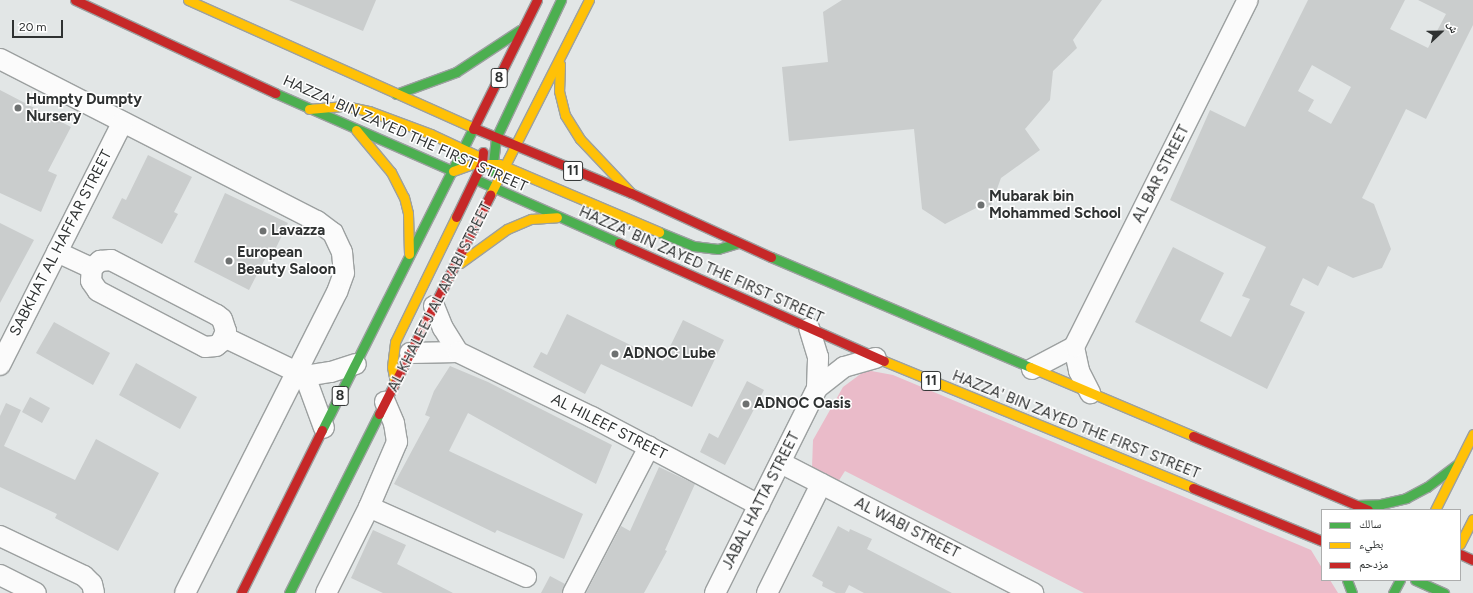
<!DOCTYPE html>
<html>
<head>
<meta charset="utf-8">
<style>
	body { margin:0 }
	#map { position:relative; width:1473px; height:593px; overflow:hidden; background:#e2e6e6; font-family:Figtree,"Noto Naskh Arabic",sans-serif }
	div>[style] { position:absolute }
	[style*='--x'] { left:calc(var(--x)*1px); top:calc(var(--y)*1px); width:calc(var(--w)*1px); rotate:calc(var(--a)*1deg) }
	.green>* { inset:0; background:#eabbc9 }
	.building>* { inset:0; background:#cacdcd }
	.roads { filter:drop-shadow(1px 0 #9ca0a0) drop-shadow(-1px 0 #9ca0a0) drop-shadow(0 1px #9ca0a0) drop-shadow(0 -1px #9ca0a0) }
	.street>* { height:20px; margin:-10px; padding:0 10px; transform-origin:10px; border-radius:10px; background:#fbfbfb }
	.fast>* { height:9px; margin:-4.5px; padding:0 4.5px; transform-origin:4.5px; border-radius:4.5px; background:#4caf50 }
	.slow>* { height:9px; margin:-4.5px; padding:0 4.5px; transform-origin:4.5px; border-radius:4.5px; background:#ffc107 }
	.jam>* { height:9px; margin:-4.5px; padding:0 4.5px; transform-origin:4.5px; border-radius:4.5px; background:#c62828 }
	.dots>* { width:11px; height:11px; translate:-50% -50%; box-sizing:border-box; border:2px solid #fff; border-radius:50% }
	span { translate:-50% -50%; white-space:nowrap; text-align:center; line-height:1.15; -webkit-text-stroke:3px #fff; paint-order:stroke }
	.shield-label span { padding:1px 3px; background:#fff; border:1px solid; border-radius:3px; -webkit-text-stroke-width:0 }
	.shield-label { font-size:14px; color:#2f3232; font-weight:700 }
	.poi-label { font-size:15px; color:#2f3232; font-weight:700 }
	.left { translate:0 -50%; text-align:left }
	.street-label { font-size:15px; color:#2f3232 }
	.legend { position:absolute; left:1321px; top:509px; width:140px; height:72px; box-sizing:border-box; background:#fff; border:1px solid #acadad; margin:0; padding:5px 7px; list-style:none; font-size:12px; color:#2f3232 }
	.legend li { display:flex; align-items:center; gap:8px; height:20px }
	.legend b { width:20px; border:1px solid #acadad }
	.north { position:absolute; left:1421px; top:12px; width:40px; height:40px; -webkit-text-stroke:3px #fff; paint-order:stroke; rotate:68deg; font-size:11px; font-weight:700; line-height:16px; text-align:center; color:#2f3232 }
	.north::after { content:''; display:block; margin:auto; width:14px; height:18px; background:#2f3232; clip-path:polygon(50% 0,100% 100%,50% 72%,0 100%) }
	.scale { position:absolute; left:12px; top:20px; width:51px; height:18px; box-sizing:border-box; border:2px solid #2f3232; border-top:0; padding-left:5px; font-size:12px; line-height:14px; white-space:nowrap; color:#2f3232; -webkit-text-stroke:3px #fff; paint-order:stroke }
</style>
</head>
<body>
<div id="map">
	<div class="green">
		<i style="clip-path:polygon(866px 370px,893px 375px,1311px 550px,1322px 568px,1322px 580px,1330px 580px,1338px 593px,1084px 593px,845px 471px,836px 485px,812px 468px,813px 440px,843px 387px)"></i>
	</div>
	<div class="building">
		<i style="clip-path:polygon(289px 0,376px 0,363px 31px)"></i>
		<i style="clip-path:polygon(842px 0,1102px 0,1073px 40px,1077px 48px,1053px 71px,1050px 100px,1025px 129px,1040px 150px,1001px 178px,990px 208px,982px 205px,945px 224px,922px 209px,914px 129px,789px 141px,782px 67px,828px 62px,823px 12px)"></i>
		<i style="clip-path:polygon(evenodd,1308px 0,1405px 0,1390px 29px,1428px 48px,1446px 14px,1418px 0,1473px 0,1473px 25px,1426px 119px,1406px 109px,1362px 198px,1374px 204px,1391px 249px,1382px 268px,1353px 278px,1328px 266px,1318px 286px,1303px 278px,1290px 305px,1305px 312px,1267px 389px,1135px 322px,1173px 247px,1224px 273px,1200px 321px,1231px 337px,1250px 299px,1242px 296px,1266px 247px,1170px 200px,1210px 110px,1245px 127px,1308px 0,1312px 65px,1351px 87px,1331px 124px,1308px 111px,1314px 100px,1298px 91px,1312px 65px)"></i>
		<i style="clip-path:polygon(0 90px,71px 127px,48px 171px,57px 175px,41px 212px,0 193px)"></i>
		<i style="clip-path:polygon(148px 155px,192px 177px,174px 212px,178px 214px,162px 244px,112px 218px,122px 198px,126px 200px)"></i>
		<i style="clip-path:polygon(225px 193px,288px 223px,272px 256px,268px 253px,249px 290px,194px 262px)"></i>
		<i style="clip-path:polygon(0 223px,34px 240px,0 303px)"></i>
		<i style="clip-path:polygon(567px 314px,663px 361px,683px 320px,724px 340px,692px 407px,601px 364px,585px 394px,533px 367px,541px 352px,547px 355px)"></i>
		<i style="clip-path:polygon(54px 322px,110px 353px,93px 385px,36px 353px)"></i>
		<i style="clip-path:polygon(136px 363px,197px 397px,180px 429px,119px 395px)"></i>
		<i style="clip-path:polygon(450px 366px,488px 382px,612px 445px,596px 484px,468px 413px,449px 451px,583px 514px,564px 559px,497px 530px,495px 533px,394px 484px,430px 417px,425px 415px,434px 391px)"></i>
		<i style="clip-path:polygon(747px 381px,764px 390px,725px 465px,700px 452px,709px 433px,718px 438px)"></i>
		<i style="clip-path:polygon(30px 397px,50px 408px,42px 423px,22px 412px)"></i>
		<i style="clip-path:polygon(6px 403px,21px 410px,4px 446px,75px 480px,96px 439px,159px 473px,118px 551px,55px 518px,57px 514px,0 487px,0 416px)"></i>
		<i style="clip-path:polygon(659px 467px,695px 484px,665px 550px,667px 551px,644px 593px,586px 593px,621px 526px,630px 531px)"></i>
		<i style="clip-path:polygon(838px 526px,849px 532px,850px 529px,872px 539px,867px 549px,952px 593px,864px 593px,849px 585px,845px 593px,836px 593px,822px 586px,823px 582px,812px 576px)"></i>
		<i style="clip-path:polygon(373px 530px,406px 545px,397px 564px,453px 593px,383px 593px,351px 578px)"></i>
		<i style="clip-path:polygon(550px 576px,565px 584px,562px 593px,541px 593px)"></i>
	</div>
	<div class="roads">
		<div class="street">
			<i style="--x:0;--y:59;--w:356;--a:27.1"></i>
			<i style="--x:317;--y:221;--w:20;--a:37"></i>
			<i style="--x:333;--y:233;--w:21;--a:65"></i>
			<i style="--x:342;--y:252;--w:21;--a:85"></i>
			<i style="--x:344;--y:273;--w:20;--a:110"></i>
			<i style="--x:337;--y:292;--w:337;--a:116.8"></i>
			<i style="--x:57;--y:252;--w:38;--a:25"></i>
			<i style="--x:111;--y:260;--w:119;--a:27.4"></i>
			<i style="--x:217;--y:315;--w:6;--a:39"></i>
			<i style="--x:222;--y:319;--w:13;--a:72"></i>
			<i style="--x:226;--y:331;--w:12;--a:114"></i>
			<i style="--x:221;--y:342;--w:6;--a:141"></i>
			<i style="--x:216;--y:346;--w:11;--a:175"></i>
			<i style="--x:205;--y:347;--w:121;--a:-152.4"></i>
			<i style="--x:98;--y:291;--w:12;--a:-125"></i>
			<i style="--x:91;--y:281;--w:13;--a:-86"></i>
			<i style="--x:92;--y:268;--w:11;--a:-41"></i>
			<i style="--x:100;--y:261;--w:11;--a:-5"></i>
			<i style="--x:434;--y:306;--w:24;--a:68"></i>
			<i style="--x:443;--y:328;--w:28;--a:58"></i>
			<i style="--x:224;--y:337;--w:90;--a:25.7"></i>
			<i style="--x:305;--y:376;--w:26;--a:-9"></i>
			<i style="--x:331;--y:372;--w:26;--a:-18"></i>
			<i style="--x:1074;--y:347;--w:25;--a:78"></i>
			<i style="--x:1079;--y:371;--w:25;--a:63"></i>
			<i style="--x:410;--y:353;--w:48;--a:-1.2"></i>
			<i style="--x:458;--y:352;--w:149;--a:25.9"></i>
			<i style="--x:592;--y:417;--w:189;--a:27.8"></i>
			<i style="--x:0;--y:365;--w:272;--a:-63.2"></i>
			<i style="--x:1032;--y:369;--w:47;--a:-27.6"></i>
			<i style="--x:1074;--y:347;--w:388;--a:-63.4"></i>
			<i style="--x:305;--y:376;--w:55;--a:69.9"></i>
			<i style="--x:817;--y:388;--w:34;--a:-38"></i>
			<i style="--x:844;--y:367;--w:33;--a:-16"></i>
			<i style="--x:781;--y:463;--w:284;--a:27.3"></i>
			<i style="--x:369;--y:507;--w:172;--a:24"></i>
			<i style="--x:0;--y:536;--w:93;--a:25.5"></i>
			<i style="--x:84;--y:576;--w:11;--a:45"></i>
			<i style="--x:92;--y:584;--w:9;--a:77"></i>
			<i style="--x:0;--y:575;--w:40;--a:26.6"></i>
			<i style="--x:326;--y:593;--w:96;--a:-63.4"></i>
			<i style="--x:369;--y:507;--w:71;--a:-66.7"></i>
			<i style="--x:397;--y:442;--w:19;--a:-99"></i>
			<i style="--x:394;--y:423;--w:23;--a:-113"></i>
			<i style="--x:573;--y:593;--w:165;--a:-62.5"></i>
			<i style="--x:715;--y:593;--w:229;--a:-63.5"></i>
			<i style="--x:817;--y:388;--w:31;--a:-88"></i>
			<i style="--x:818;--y:357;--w:30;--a:-107"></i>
			<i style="--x:767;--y:593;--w:122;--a:-63.6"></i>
		</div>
		<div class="fast">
			<i style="--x:275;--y:93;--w:194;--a:23.7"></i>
			<i style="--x:396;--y:94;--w:64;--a:-20.1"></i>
			<i style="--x:456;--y:72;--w:77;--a:-33.3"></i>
			<i style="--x:492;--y:171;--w:33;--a:-83"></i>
			<i style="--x:496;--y:138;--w:153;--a:-64.8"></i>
			<i style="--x:477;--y:180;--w:155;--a:23.9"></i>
			<i style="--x:659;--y:232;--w:37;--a:22"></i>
			<i style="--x:693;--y:246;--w:25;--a:7"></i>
			<i style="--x:718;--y:249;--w:21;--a:-17"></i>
			<i style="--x:771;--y:257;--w:281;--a:23"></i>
			<i style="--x:322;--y:430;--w:337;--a:-63.4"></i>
			<i style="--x:1357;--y:505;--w:24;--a:-2"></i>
			<i style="--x:1381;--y:504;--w:26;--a:-13"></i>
			<i style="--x:1406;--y:498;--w:24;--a:-28"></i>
			<i style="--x:1427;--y:487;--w:39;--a:-37"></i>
			<i style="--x:1347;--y:580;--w:14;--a:69"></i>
			<i style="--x:1415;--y:580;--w:32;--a:24"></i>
			<i style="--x:289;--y:593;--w:200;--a:-63.3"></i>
			<i style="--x:1393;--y:593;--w:15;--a:-62"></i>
		</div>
		<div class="slow">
			<i style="--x:188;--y:0;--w:313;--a:24.1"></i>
			<i style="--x:560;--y:64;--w:27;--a:92"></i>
			<i style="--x:559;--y:91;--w:25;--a:76"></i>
			<i style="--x:565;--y:115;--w:28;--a:58"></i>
			<i style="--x:580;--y:139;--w:74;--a:46.6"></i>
			<i style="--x:309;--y:109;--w:36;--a:-5"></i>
			<i style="--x:345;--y:106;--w:25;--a:12"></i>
			<i style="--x:369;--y:111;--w:66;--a:20.4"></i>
			<i style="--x:431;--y:134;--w:52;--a:25.1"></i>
			<i style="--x:356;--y:130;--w:55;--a:50.2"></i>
			<i style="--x:391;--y:172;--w:28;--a:63"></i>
			<i style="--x:404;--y:197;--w:16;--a:76"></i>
			<i style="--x:408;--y:213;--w:41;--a:88.6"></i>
			<i style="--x:453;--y:171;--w:20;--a:-20"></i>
			<i style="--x:472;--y:164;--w:27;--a:0"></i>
			<i style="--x:499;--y:164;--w:174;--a:23"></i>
			<i style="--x:490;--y:195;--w:219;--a:-63.1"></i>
			<i style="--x:460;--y:263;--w:58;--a:-35.9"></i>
			<i style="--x:507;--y:229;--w:26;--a:-23"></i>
			<i style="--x:531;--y:219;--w:26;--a:-4"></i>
			<i style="--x:884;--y:361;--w:334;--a:22.3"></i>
			<i style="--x:1030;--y:367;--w:177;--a:22.9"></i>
			<i style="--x:395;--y:382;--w:15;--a:-101"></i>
			<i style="--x:392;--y:367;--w:25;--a:-83"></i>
			<i style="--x:395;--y:342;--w:139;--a:-64"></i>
			<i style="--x:1435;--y:510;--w:85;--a:-63.4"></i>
			<i style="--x:1460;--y:544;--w:28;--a:-63"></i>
		</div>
		<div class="jam">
			<i style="--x:75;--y:0;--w:221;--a:24.9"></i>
			<i style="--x:474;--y:128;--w:170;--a:22.5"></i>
			<i style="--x:631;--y:193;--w:154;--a:24.6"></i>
			<i style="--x:473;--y:129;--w:144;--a:-63.6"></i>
			<i style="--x:456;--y:217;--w:60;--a:-64.3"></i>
			<i style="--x:482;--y:163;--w:11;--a:-85"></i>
			<i style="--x:619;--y:243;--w:290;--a:24"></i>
			<i style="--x:379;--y:414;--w:246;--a:-63.1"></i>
			<i style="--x:1193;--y:436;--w:190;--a:22.9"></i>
			<i style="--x:1193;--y:488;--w:139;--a:22.3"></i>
			<i style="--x:1460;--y:554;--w:14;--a:25"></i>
			<i style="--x:241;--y:593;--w:182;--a:-63.6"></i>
		</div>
	</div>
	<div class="dots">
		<i style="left:18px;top:108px;background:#6e7171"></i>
		<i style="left:981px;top:205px;background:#6e7171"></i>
		<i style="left:263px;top:231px;background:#6e7171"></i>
		<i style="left:229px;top:261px;background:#6e7171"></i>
		<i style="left:615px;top:354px;background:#6e7171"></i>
		<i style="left:746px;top:404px;background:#6e7171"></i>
	</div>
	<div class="shield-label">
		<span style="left:499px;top:78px">8</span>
		<span style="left:573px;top:171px">11</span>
		<span style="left:931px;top:381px">11</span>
		<span style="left:340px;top:396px">8</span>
	</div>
	<div class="poi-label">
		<span class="left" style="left:26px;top:108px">Humpty Dumpty<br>Nursery</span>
		<span class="left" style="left:989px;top:205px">Mubarak bin<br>Mohammed School</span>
		<span class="left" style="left:271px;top:231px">Lavazza</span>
		<span class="left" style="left:237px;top:261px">European<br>Beauty Saloon</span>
		<span class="left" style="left:623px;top:354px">ADNOC Lube</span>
		<span class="left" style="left:754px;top:404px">ADNOC Oasis</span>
	</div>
	<div class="street-label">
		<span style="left:405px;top:134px;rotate:24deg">HAZZA' BIN ZAYED THE FIRST STREET</span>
		<span style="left:1161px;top:174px;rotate:-63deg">AL BAR STREET</span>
		<span style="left:61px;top:243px;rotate:-63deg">SABKHAT AL HAFFAR STREET</span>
		<span style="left:701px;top:265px;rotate:24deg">HAZZA' BIN ZAYED THE FIRST STREET</span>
		<span style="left:440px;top:297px;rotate:-63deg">AL KHALEEJ AL ARABI STREET</span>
		<span style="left:1076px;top:425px;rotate:22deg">HAZZA' BIN ZAYED THE FIRST STREET</span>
		<span style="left:609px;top:427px;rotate:27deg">AL HILEEF STREET</span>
		<span style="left:761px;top:501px;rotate:-63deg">JABAL HATTA STREET</span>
		<span style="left:907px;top:528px;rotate:27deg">AL WABI STREET</span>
	</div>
	<ul class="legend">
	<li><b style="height:5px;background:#4caf50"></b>سالك</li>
	<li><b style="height:5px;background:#ffc107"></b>بطيء</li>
	<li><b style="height:5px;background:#c62828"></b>مزدحم</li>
	</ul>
	<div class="north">ش</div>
	<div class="scale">20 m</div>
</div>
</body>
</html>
